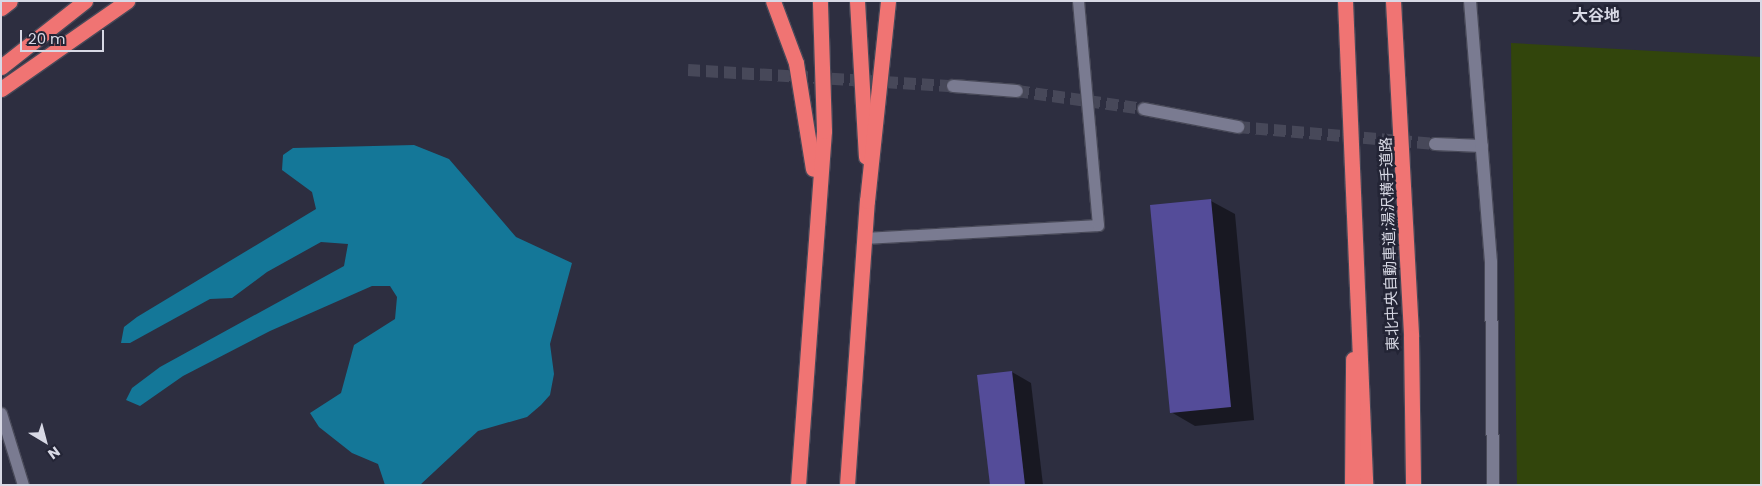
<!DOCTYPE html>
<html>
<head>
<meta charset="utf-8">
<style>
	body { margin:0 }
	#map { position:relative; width:1762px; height:486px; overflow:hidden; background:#2d2e40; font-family:Poppins,"Noto Sans JP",sans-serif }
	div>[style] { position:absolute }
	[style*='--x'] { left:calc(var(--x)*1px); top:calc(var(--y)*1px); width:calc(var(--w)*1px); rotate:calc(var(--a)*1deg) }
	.green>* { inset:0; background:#32450c }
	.water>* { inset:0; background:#147798 }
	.shadow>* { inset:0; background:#0007 }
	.building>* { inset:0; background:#544c99 }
	.street-tunnel>* { height:12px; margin-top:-6px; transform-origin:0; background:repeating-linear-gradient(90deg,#474859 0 12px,transparent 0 18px) }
	.roads { filter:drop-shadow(1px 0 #484958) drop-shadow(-1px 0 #484958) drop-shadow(0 1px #484958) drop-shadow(0 -1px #484958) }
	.lane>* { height:11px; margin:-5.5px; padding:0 5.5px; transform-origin:5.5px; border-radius:5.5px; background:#7a7b91 }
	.street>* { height:12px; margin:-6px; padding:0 6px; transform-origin:6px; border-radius:6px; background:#7a7b91 }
	.secondary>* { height:12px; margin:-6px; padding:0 6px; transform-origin:6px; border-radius:6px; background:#7a7b91 }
	.highway>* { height:15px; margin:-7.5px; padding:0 7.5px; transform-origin:7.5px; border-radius:7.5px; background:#f07473 }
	span { translate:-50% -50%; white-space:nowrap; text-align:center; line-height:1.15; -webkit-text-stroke:5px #232435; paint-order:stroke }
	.street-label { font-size:15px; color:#d8d9e5 }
	.neighbourhood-label { font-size:16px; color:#d8d9e5; font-weight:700 }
	.frame { position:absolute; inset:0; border:2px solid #d8d9e5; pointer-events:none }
	.north { position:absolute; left:20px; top:416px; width:50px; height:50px; -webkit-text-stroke:4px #232435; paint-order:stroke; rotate:143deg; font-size:14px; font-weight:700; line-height:20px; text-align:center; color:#d8d9e5 }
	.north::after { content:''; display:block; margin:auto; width:18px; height:22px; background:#d8d9e5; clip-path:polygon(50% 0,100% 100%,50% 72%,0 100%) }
	.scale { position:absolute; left:20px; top:30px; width:84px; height:22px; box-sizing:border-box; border:2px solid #d8d9e5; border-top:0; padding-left:6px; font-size:15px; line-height:18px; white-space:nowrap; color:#d8d9e5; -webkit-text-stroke:4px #232435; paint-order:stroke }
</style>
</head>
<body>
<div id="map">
	<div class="green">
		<i style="clip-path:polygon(1511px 43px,1761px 57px,1761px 485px,1517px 485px)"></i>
	</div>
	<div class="water">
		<i style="clip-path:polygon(414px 145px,449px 159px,516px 237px,572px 263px,550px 344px,554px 374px,550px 395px,541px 405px,527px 417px,478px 431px,420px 485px,385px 485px,378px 464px,352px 453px,319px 427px,310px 413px,341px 393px,354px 345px,395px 319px,397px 297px,390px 286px,372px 286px,270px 331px,183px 376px,140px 406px,126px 400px,132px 388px,160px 367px,344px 266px,348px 244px,321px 242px,267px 272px,232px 298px,210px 299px,130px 343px,121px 343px,124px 327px,137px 317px,316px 209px,312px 192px,282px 170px,283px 155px,293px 148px)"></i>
	</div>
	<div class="shadow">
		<i style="clip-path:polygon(1211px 201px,1235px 214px,1254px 420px,1195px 426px,1171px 412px,1152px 206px)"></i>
		<i style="clip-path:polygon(1012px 372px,1031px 383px,1043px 485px,991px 485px)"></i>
	</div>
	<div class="building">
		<i style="clip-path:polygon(1211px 199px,1231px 407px,1170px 413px,1150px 205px)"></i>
		<i style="clip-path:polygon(1012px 371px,1025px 485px,990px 485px,977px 375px)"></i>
	</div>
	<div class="street-tunnel">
		<i style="--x:688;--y:70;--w:265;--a:3.5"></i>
		<i style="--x:1017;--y:91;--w:128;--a:8.1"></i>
		<i style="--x:1238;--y:127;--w:198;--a:4.9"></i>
	</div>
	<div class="roads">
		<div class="lane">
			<i style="--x:865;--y:238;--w:233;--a:-3.2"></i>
			<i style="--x:1098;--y:225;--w:225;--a:-95.1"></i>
			<i style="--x:1;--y:413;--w:75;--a:73"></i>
		</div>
		<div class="street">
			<i style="--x:953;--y:86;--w:64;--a:4.5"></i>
			<i style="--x:1144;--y:109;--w:96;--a:10.8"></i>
			<i style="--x:1435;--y:144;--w:47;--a:2.4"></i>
		</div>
		<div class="secondary">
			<i style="--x:1470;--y:1;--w:262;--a:85.4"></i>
			<i style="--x:1491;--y:262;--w:223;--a:89.5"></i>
		</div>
		<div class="highway">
			<i style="--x:773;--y:1;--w:66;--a:69.6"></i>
			<i style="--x:796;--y:63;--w:107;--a:80.9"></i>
			<i style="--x:857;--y:1;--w:156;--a:86.7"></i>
			<i style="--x:1345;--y:1;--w:484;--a:87.6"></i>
			<i style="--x:1393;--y:1;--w:336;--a:86.9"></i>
			<i style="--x:1411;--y:337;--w:148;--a:89.2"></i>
			<i style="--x:1;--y:8;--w:11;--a:-38"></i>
			<i style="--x:1;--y:67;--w:107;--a:-38.2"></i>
			<i style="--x:1;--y:89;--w:154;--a:-34.9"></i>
			<i style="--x:798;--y:485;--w:355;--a:-85.8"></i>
			<i style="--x:824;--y:131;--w:130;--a:-91.8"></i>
			<i style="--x:847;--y:485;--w:285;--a:-86"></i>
			<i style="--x:867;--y:201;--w:201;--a:-84"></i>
			<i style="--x:1352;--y:485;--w:126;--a:-89.5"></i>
		</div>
	</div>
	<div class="street-label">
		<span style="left:1389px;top:244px;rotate:-92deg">東北中央自動車道;湯沢横手道路</span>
	</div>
	<div class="neighbourhood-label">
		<span style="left:1596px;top:16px">大谷地</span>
	</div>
	<div class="frame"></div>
	<div class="north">N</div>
	<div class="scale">20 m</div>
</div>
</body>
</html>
